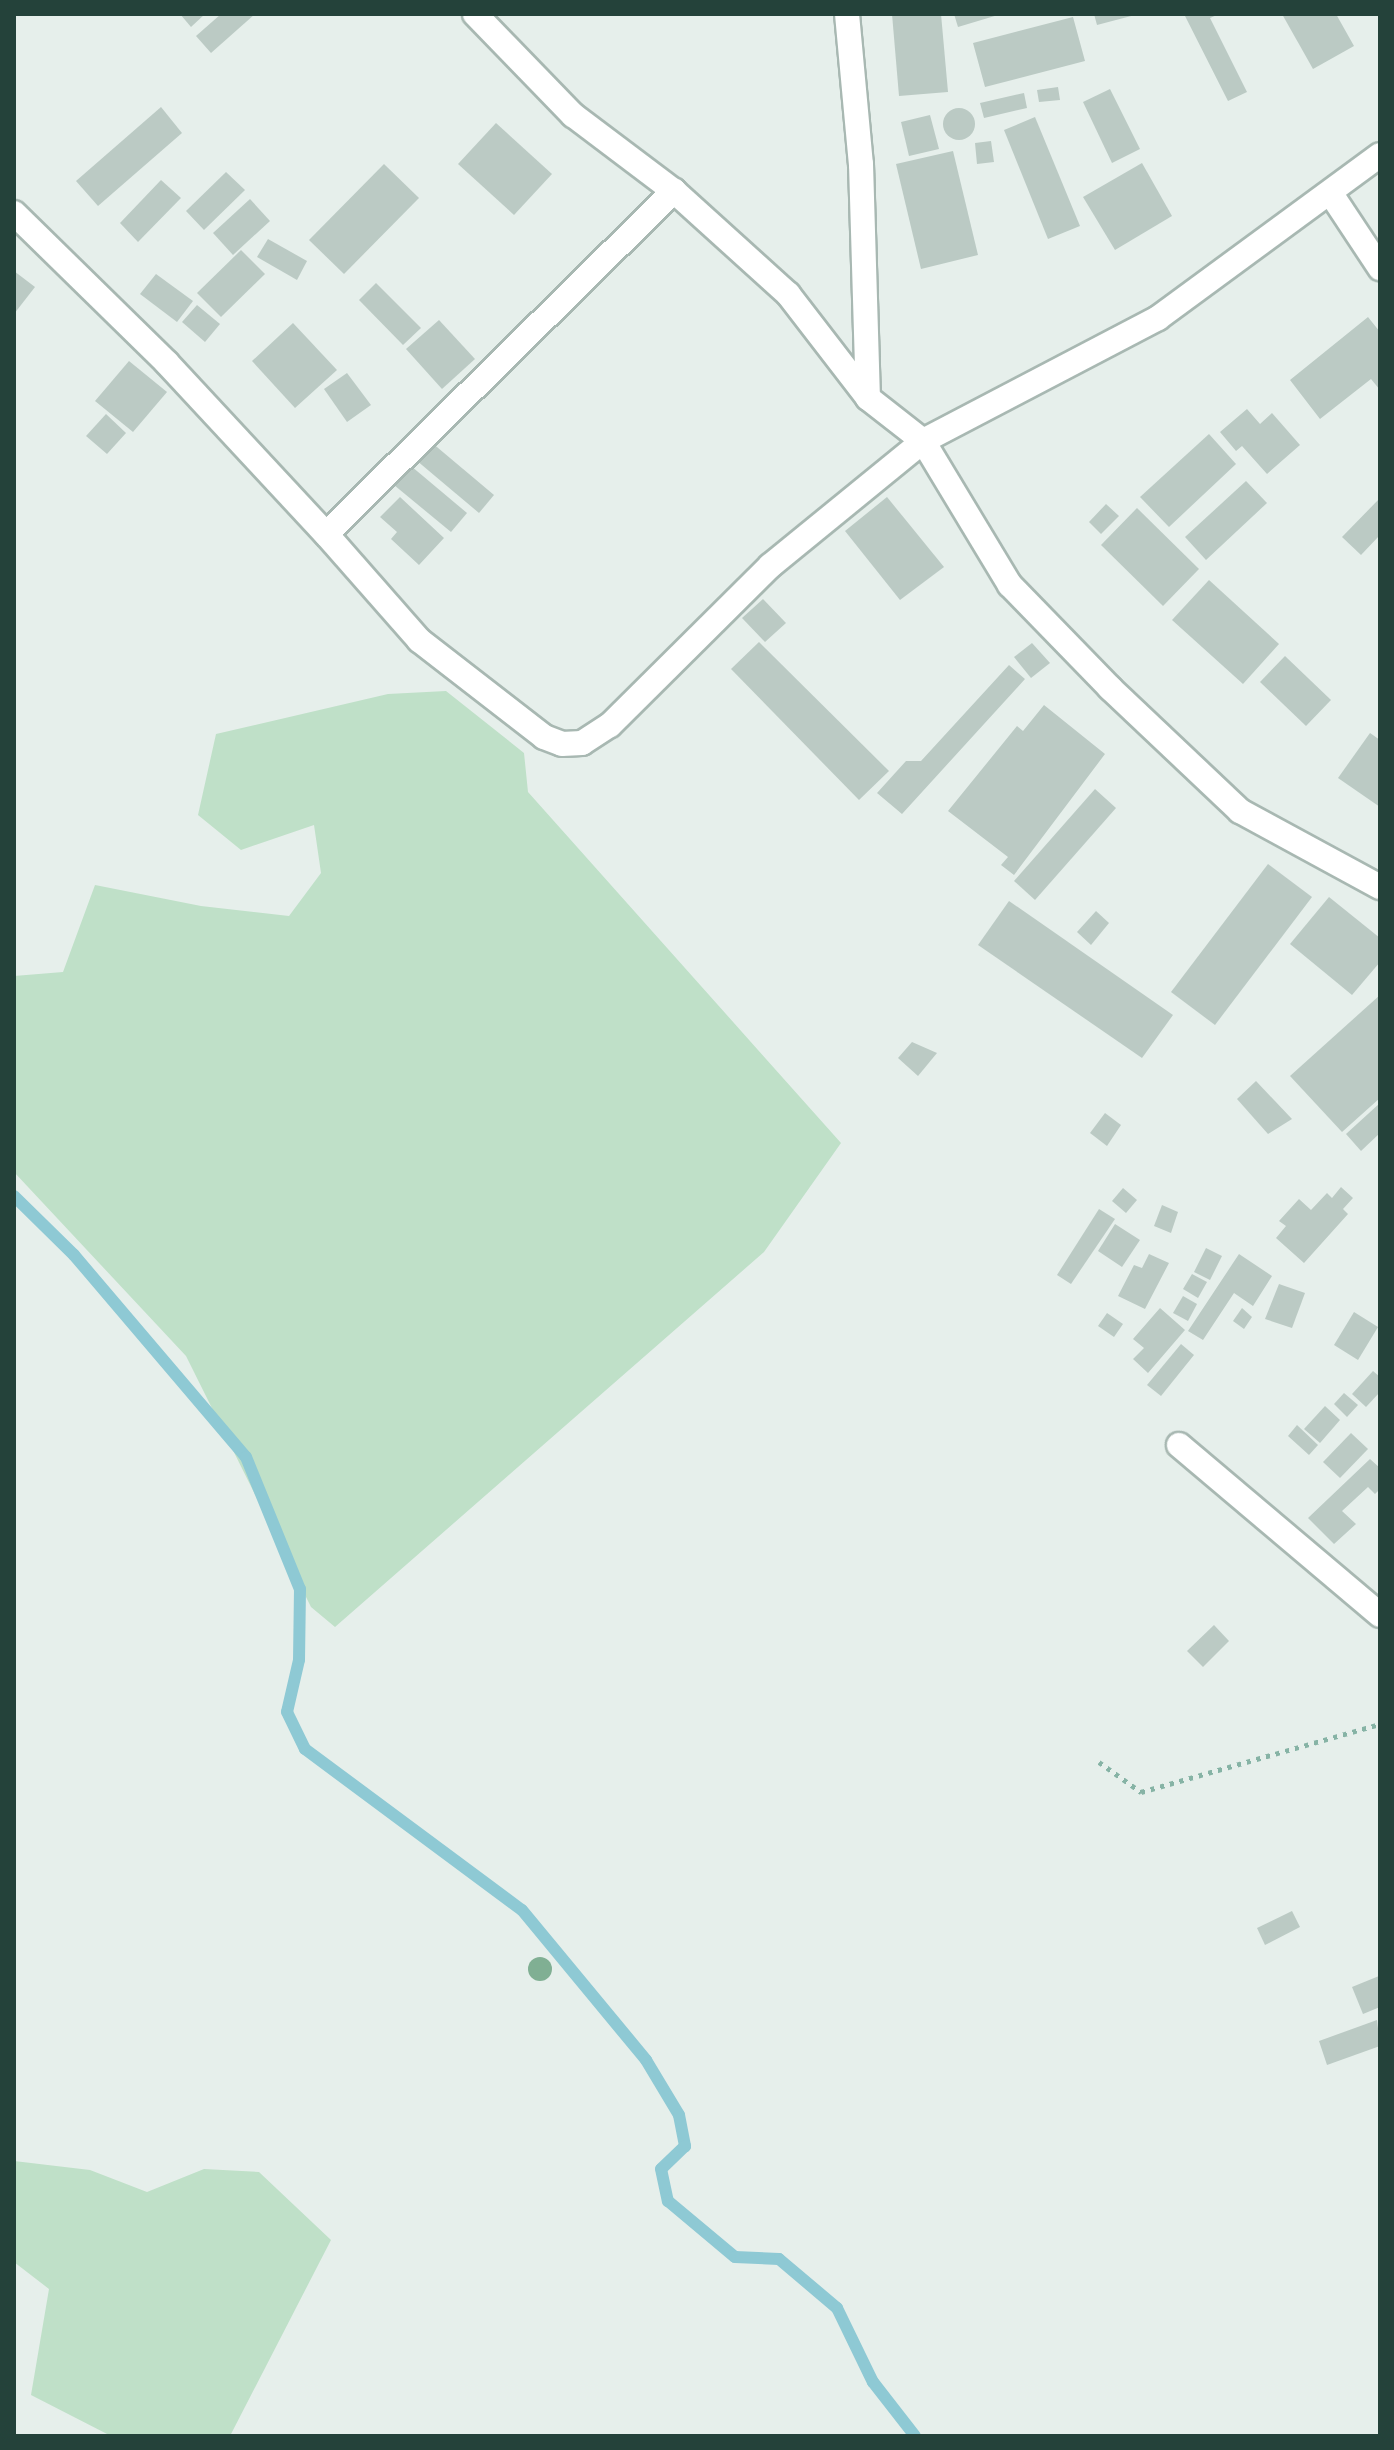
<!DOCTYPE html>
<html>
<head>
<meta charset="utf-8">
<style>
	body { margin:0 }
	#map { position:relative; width:1394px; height:2450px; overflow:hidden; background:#e6efeb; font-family:"Alegreya Sans",sans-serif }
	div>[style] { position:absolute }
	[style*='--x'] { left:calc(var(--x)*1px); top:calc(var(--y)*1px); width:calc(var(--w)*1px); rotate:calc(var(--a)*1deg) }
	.green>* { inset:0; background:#bfe0c8 }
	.stream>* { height:12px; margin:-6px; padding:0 6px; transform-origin:6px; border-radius:6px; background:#8ec9d4 }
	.building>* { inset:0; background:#bbcac4 }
	.round { border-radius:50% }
	.path>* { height:5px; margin-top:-2.5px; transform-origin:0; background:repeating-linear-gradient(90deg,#86b3a5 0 4px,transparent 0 10px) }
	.roads { filter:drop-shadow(2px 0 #a8b8b2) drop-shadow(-2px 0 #a8b8b2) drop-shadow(0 2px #a8b8b2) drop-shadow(0 -2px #a8b8b2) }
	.street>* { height:24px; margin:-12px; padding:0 12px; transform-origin:12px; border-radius:12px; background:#fff }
	.trees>* { width:24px; height:24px; margin:-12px; border-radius:50%; background:#80af93 }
	span { translate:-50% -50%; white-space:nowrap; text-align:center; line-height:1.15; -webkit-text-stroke:6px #f7fbf9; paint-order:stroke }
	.frame { position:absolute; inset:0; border:16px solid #24423a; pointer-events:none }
</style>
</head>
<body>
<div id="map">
	<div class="green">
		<i style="clip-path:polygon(446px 691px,524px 753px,528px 792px,841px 1143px,764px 1252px,335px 1627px,311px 1607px,186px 1356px,14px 1172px,14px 976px,63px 972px,95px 885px,201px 906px,289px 916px,321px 873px,314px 825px,241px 850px,198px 815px,216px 734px,388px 694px)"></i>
		<i style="clip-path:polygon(14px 2161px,90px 2170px,147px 2192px,204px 2169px,259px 2172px,331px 2240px,230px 2436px,111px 2436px,31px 2395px,49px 2289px,14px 2262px)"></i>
	</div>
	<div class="stream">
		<i style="--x:14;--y:1196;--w:84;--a:44.5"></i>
		<i style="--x:74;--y:1255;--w:265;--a:49.6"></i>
		<i style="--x:246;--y:1457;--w:143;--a:67.8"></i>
		<i style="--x:300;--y:1589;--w:71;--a:90.8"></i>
		<i style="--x:299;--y:1660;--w:53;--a:103"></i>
		<i style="--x:287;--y:1712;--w:41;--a:64.1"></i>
		<i style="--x:305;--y:1749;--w:270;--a:36.6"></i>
		<i style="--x:522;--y:1910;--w:195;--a:50.4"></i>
		<i style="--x:646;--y:2060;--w:64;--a:59"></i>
		<i style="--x:679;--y:2115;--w:32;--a:79"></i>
		<i style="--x:685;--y:2146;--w:33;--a:136"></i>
		<i style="--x:661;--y:2169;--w:33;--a:78"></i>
		<i style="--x:668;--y:2201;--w:87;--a:39.9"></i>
		<i style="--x:735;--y:2257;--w:44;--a:2.6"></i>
		<i style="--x:779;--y:2259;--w:76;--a:40.2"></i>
		<i style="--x:837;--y:2308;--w:82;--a:64.1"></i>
		<i style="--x:873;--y:2382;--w:68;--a:52.1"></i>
	</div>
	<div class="building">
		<i style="clip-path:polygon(180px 14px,205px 14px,191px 27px)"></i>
		<i style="clip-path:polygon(221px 14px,255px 14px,211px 53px,196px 36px)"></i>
		<i style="clip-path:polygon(892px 14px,941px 14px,948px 92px,899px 96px)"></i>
		<i style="clip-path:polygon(954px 14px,998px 14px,998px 15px,958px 27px)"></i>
		<i style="clip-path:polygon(1094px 14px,1135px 14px,1135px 15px,1097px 25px)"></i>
		<i style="clip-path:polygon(1184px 14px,1219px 14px,1210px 18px,1247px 92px,1228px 101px)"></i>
		<i style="clip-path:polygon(1282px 14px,1336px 14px,1354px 46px,1313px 69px)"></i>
		<i style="clip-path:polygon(1073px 17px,1085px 61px,985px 87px,973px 43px)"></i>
		<i style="clip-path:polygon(1058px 87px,1060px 100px,1039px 102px,1037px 90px)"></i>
		<i style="clip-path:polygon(1110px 89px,1140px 149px,1112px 163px,1083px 102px)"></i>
		<i style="clip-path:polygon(1024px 93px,1027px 108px,984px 118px,980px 103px)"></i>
		<i style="clip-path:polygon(161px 107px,182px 133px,98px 206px,76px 181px)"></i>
		<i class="round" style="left:943px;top:108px;width:32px;height:32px"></i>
		<i style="clip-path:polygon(930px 115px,939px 149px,909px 156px,901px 122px)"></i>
		<i style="clip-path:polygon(1035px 117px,1080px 226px,1048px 239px,1004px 130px)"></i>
		<i style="clip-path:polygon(496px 123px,552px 174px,514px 215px,458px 164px)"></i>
		<i style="clip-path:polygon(991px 141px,994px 162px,977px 164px,975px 143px)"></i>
		<i style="clip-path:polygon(953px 151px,978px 255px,921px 269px,896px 164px)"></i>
		<i style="clip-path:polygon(1142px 163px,1172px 216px,1115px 250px,1083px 197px)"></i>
		<i style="clip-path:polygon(384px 164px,419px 198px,344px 274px,309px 240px)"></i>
		<i style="clip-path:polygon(226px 172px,245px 190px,204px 230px,186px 211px)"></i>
		<i style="clip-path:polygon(161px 180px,181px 198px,138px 242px,120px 223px)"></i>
		<i style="clip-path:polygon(250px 199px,270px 221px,233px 255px,213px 233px)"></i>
		<i style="clip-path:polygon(268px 239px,307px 261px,297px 280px,257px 257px)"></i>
		<i style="clip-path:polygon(241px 250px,265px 274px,221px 317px,197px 293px)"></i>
		<i style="clip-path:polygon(14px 271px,35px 287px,14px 314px)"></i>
		<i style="clip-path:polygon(156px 274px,193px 301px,177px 322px,140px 294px)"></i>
		<i style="clip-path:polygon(376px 283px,421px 328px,403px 345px,359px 300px)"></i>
		<i style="clip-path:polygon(197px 305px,220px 324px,205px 342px,182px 322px)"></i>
		<i style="clip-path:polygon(1368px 317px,1380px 332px,1380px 390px,1371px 379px,1320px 419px,1290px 380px)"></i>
		<i style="clip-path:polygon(439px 320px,475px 359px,442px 389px,406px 349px)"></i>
		<i style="clip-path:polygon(293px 323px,337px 370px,295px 408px,252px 361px)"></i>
		<i style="clip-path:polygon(129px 361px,167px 392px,133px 432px,95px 401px)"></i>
		<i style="clip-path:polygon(347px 373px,371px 405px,347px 422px,324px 389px)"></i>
		<i style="clip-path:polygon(1247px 409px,1260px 424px,1272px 413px,1300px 445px,1267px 474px,1242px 446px,1236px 451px,1220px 432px)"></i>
		<i style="clip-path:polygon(106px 414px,126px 433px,107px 454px,86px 436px)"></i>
		<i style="clip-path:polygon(1209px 434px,1236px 464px,1169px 527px,1140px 497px)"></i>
		<i style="clip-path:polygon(431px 442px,494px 495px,479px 513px,416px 460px)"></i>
		<i style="clip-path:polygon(411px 466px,467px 513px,451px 532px,394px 485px)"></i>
		<i style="clip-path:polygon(1246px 481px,1267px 503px,1206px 560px,1185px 537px)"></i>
		<i style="clip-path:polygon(400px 497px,444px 538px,419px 565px,391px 539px,397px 532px,380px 517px)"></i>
		<i style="clip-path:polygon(887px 497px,944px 567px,900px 600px,845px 531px)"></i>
		<i style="clip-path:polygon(1380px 498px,1380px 535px,1361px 555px,1342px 537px)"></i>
		<i style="clip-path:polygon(1106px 504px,1119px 516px,1101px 534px,1089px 522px)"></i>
		<i style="clip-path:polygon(1137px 508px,1199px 569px,1163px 606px,1101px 545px)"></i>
		<i style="clip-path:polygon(1209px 580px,1279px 644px,1243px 684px,1172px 620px)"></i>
		<i style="clip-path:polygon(763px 599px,786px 623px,765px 642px,742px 618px)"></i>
		<i style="clip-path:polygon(759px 642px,889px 771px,859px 800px,731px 669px)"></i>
		<i style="clip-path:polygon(1032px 643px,1050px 663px,1031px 678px,1014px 657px)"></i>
		<i style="clip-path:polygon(1285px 656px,1331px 700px,1306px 726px,1260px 682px)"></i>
		<i style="clip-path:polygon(1009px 665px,1025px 679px,902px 814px,877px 793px,906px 761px,921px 761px)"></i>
		<i style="clip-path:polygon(1044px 705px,1105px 754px,1014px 875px,1001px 865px,1008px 857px,948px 811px,1017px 726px,1023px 731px)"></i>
		<i style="clip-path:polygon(1370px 733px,1380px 740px,1380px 807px,1338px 778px)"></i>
		<i style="clip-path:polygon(1095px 789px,1116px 808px,1035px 900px,1014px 881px)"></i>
		<i style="clip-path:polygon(1268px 864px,1312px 897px,1215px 1025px,1171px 992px)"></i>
		<i style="clip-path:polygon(1329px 897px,1380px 938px,1380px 962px,1352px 995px,1290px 944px)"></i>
		<i style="clip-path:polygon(1009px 901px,1173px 1015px,1142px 1058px,978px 945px)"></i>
		<i style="clip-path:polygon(1096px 911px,1109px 923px,1091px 945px,1077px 932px)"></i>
		<i style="clip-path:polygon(1380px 995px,1380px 1098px,1342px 1132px,1290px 1076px)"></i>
		<i style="clip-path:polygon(912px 1042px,937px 1053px,918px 1076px,898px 1058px)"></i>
		<i style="clip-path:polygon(1256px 1081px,1292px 1119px,1268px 1134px,1237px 1099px)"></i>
		<i style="clip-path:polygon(1380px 1103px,1380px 1133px,1361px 1151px,1346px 1134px)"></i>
		<i style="clip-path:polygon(1105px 1113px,1121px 1125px,1107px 1146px,1090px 1133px)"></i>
		<i style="clip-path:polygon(1341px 1187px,1353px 1198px,1343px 1209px,1348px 1214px,1304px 1263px,1276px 1238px,1286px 1226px,1279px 1221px,1299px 1199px,1311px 1210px,1327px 1193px,1332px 1198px)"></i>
		<i style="clip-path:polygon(1123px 1188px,1137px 1200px,1126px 1213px,1112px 1201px)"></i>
		<i style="clip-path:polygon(1162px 1205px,1178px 1212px,1171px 1233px,1154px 1226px)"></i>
		<i style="clip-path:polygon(1099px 1209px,1115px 1219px,1071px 1284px,1057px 1275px)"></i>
		<i style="clip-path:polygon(1115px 1224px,1140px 1240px,1122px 1267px,1098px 1251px)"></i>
		<i style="clip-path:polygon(1206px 1248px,1222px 1256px,1210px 1280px,1194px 1272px)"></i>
		<i style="clip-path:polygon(1149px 1254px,1169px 1263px,1145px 1309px,1118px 1296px,1134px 1265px,1142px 1268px)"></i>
		<i style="clip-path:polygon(1239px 1254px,1272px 1276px,1253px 1306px,1234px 1293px,1203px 1340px,1188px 1331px)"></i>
		<i style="clip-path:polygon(1192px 1274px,1207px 1282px,1198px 1298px,1183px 1289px)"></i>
		<i style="clip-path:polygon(1279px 1284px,1305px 1293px,1292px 1328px,1265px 1319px)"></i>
		<i style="clip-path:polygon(1183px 1296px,1197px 1304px,1188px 1321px,1173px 1313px)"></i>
		<i style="clip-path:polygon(1160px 1308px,1185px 1330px,1148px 1373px,1133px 1359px,1144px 1348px,1133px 1339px)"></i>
		<i style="clip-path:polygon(1242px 1308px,1252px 1317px,1244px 1329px,1233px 1321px)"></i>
		<i style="clip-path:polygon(1354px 1312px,1378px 1327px,1358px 1360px,1334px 1345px)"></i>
		<i style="clip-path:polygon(1107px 1313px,1123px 1324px,1114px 1337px,1098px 1326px)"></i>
		<i style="clip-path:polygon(1181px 1344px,1194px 1355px,1161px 1396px,1147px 1385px)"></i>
		<i style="clip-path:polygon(1373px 1371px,1380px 1377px,1380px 1392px,1366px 1407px,1352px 1394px)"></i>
		<i style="clip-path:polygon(1344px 1393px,1358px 1405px,1347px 1417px,1334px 1404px)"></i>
		<i style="clip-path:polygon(1325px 1406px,1340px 1420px,1320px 1443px,1304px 1429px)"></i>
		<i style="clip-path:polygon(1297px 1425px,1318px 1445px,1309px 1455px,1288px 1436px)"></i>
		<i style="clip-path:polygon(1351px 1433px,1368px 1449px,1340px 1478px,1323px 1462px)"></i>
		<i style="clip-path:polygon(1370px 1459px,1380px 1468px,1380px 1489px,1375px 1494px,1368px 1487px,1342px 1511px,1356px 1524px,1334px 1544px,1308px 1518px)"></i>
		<i style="clip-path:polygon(1214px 1625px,1229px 1641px,1203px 1667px,1187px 1651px)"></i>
		<i style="clip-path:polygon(1292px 1911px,1300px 1927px,1265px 1945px,1257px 1928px)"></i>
		<i style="clip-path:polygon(1379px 1976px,1380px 2007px,1363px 2014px,1352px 1987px)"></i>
		<i style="clip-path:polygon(1377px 2020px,1380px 2046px,1327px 2065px,1319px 2041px)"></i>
	</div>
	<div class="path">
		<i style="--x:1099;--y:1762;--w:52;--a:35.5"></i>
		<i style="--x:1141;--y:1792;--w:248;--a:-15.9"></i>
	</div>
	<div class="roads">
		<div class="street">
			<i style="--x:475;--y:14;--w:141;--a:45.9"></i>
			<i style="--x:573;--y:115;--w:126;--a:37"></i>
			<i style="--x:674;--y:191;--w:154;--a:42.1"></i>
			<i style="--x:788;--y:294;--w:131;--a:52.4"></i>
			<i style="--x:868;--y:398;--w:70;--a:38"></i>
			<i style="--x:923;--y:441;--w:168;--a:58.9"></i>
			<i style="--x:1010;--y:585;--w:144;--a:45.8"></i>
			<i style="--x:1110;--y:688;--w:179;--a:43.4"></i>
			<i style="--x:1240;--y:811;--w:159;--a:28.5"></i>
			<i style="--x:847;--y:14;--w:151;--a:84.7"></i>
			<i style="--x:861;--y:164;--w:234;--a:88.3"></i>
			<i style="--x:1331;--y:194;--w:89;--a:56.5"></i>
			<i style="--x:14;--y:213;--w:214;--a:44.4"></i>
			<i style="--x:167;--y:363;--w:233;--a:47.1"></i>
			<i style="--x:326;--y:534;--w:489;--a:-44.6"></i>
			<i style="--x:326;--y:534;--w:141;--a:48.7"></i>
			<i style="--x:419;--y:640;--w:158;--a:37.8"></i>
			<i style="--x:544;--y:737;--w:19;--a:21"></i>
			<i style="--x:562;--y:744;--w:20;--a:-3"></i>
			<i style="--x:582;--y:743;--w:33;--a:-33"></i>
			<i style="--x:610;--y:725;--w:226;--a:-44.8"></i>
			<i style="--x:770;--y:566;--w:198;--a:-39.2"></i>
			<i style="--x:923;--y:441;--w:265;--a:-27.6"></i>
			<i style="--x:1158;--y:318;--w:275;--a:-36.3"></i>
			<i style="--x:1179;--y:1445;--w:263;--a:40.2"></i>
		</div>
	</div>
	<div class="trees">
		<i style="left:540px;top:1969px"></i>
	</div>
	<div class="frame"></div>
</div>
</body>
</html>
